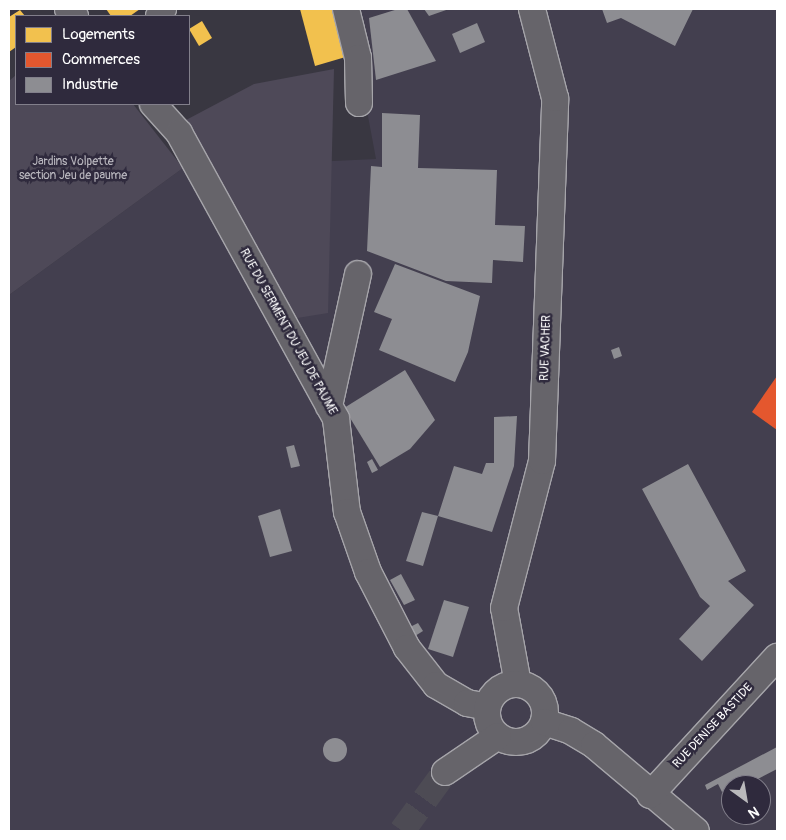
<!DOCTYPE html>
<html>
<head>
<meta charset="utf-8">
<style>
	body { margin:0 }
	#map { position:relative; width:786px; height:840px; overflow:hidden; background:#393741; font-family:Pangolin,sans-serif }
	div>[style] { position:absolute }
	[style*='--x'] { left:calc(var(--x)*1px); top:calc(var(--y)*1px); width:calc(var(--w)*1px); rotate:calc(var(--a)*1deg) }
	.built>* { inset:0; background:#433f4f }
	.green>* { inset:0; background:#4e4958 }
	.homes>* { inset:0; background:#f2c14e }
	.shops>* { inset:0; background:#e4572e }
	.industry>* { inset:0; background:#8d8d92 }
	.round { border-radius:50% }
	.minor-tunnel>* { height:26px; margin-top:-13px; transform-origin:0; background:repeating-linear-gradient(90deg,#4d4b54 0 26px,transparent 0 39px) }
	.roads { filter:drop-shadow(1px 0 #a6a5aa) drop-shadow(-1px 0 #a6a5aa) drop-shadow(0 1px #a6a5aa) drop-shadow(0 -1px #a6a5aa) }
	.minor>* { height:26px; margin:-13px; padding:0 13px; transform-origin:13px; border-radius:13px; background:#66646a }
	.minor>.ring { margin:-13px; padding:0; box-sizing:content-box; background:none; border:26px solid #66646a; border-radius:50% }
	span { translate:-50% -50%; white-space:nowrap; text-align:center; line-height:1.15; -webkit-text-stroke:5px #2f2a3d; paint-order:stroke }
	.park-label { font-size:12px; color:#b9b7be }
	.street-label { font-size:12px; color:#fff }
	.frame { position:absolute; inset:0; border:10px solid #fff; pointer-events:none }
	.legend { position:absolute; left:15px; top:15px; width:175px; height:90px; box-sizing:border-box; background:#2f2a3d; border:1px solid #827f8b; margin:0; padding:6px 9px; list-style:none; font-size:15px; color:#fff }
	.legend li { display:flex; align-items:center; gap:10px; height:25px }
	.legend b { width:25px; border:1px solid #827f8b }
	.north { position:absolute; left:721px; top:775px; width:50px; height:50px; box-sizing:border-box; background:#2f2a3d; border:1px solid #827f8b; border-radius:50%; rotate:148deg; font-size:14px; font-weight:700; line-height:20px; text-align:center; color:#fff }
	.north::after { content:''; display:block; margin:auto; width:18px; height:22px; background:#bab9bc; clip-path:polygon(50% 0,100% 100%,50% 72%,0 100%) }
</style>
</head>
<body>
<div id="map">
	<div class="built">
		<i style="clip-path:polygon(evenodd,348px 9px,777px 9px,777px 831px,9px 831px,9px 295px,183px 168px,376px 159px,348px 9px,731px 785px,761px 785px,761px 815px,731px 815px,731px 785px)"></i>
	</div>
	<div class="green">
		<i style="clip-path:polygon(334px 69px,328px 313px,291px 319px,186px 120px,254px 84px)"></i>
		<i style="clip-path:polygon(16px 75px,16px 104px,133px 104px,183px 168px,9px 295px,9px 81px)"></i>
	</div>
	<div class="homes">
		<i style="clip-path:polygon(106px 9px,140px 9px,130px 16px,111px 16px)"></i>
		<i style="clip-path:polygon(300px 9px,337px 9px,349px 56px,315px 66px)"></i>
		<i style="clip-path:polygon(20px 10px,25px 16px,16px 16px,16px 47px,9px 52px,9px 17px)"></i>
		<i style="clip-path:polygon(202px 21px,212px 38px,199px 46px,189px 29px)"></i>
	</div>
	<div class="shops">
		<i style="clip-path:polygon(777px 376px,777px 430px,752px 412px)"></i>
	</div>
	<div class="industry">
		<i style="clip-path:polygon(398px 9px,407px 9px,436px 61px,376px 80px,369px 18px)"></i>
		<i style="clip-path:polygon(424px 9px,449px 9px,429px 16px)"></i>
		<i style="clip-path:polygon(602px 9px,693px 9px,675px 46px,621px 18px,607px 23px)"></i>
		<i style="clip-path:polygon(477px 23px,485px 42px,460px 53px,452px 34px)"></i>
		<i style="clip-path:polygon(382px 113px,420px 115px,418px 168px,497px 170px,495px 225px,525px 226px,523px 262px,493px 260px,492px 283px,446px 281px,367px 251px,371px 166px,382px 167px)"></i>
		<i style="clip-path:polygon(395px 264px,480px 296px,468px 352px,455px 382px,379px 350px,392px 319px,374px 312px)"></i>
		<i style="clip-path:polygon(619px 347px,622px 356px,614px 359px,611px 350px)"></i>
		<i style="clip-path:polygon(405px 370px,435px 420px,410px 449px,380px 467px,344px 408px)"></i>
		<i style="clip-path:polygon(517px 416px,514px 466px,492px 532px,438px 516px,423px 566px,406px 561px,422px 512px,438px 516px,454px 466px,482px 474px,486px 463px,494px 463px,494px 417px)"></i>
		<i style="clip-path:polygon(294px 445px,300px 466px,291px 468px,286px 447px)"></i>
		<i style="clip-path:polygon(372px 459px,378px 470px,372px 473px,367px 462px)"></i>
		<i style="clip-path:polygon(688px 464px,746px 571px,728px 581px,754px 605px,702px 661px,679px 639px,710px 606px,700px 597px,642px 489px)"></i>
		<i style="clip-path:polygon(280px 509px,292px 551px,270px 557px,258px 516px)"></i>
		<i style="clip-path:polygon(401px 574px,415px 600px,404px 605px,390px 580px)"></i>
		<i style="clip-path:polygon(444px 600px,469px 607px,453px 657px,428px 649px)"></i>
		<i style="clip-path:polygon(418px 623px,423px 631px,415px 636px,410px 627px)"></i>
		<i class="round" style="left:323px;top:738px;width:24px;height:24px"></i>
		<i style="clip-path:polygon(777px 747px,777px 769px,754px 781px,756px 785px,731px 785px,722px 792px,718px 784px,707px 790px,705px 785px)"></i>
	</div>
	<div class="minor-tunnel">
		<i style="--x:402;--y:831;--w:73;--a:-53.9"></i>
	</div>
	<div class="roads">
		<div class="minor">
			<i style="--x:68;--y:9;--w:10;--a:45"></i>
			<i style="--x:346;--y:9;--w:50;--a:76.2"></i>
			<i style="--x:358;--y:58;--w:45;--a:88.7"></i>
			<i style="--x:159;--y:16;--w:8;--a:-60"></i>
			<i style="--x:153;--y:104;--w:39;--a:48"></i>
			<i style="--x:179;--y:133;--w:326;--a:61.2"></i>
			<i style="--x:336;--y:419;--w:94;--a:83.3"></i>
			<i style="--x:347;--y:512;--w:64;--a:70.7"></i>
			<i style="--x:368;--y:572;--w:85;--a:62.8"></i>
			<i style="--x:407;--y:648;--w:47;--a:51.9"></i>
			<i style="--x:436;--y:685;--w:36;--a:30"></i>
			<i style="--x:467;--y:703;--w:20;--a:11"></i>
			<i style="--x:329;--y:406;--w:135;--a:-77.6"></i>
			<i style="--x:518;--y:684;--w:77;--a:-100.4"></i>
			<i style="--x:504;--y:608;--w:152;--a:-75.5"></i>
			<i style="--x:542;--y:461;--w:363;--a:-87.9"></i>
			<i style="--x:555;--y:98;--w:92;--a:-104.5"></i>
			<i class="ring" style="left:487px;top:684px;width:32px;height:32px"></i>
			<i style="--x:544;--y:722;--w:28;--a:18"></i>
			<i style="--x:571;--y:731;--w:27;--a:31"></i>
			<i style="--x:594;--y:745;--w:133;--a:40.1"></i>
			<i style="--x:445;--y:772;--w:64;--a:-34.2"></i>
			<i style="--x:650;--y:795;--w:188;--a:-47.4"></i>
		</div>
	</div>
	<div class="park-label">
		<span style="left:73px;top:169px">Jardins Volpette<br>section Jeu de paume</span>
	</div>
	<div class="street-label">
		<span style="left:288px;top:332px;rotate:61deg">RUE DU SERMENT DU JEU DE PAUME</span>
		<span style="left:546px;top:348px;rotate:-88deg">RUE VACHER</span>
		<span style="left:713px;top:726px;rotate:-47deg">RUE DENISE BASTIDE</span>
	</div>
	<div class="frame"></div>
	<ul class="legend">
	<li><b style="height:14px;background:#f2c14e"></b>Logements</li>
	<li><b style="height:14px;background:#e4572e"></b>Commerces</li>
	<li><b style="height:14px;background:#8d8d92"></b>Industrie</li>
	</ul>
	<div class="north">N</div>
</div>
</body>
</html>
